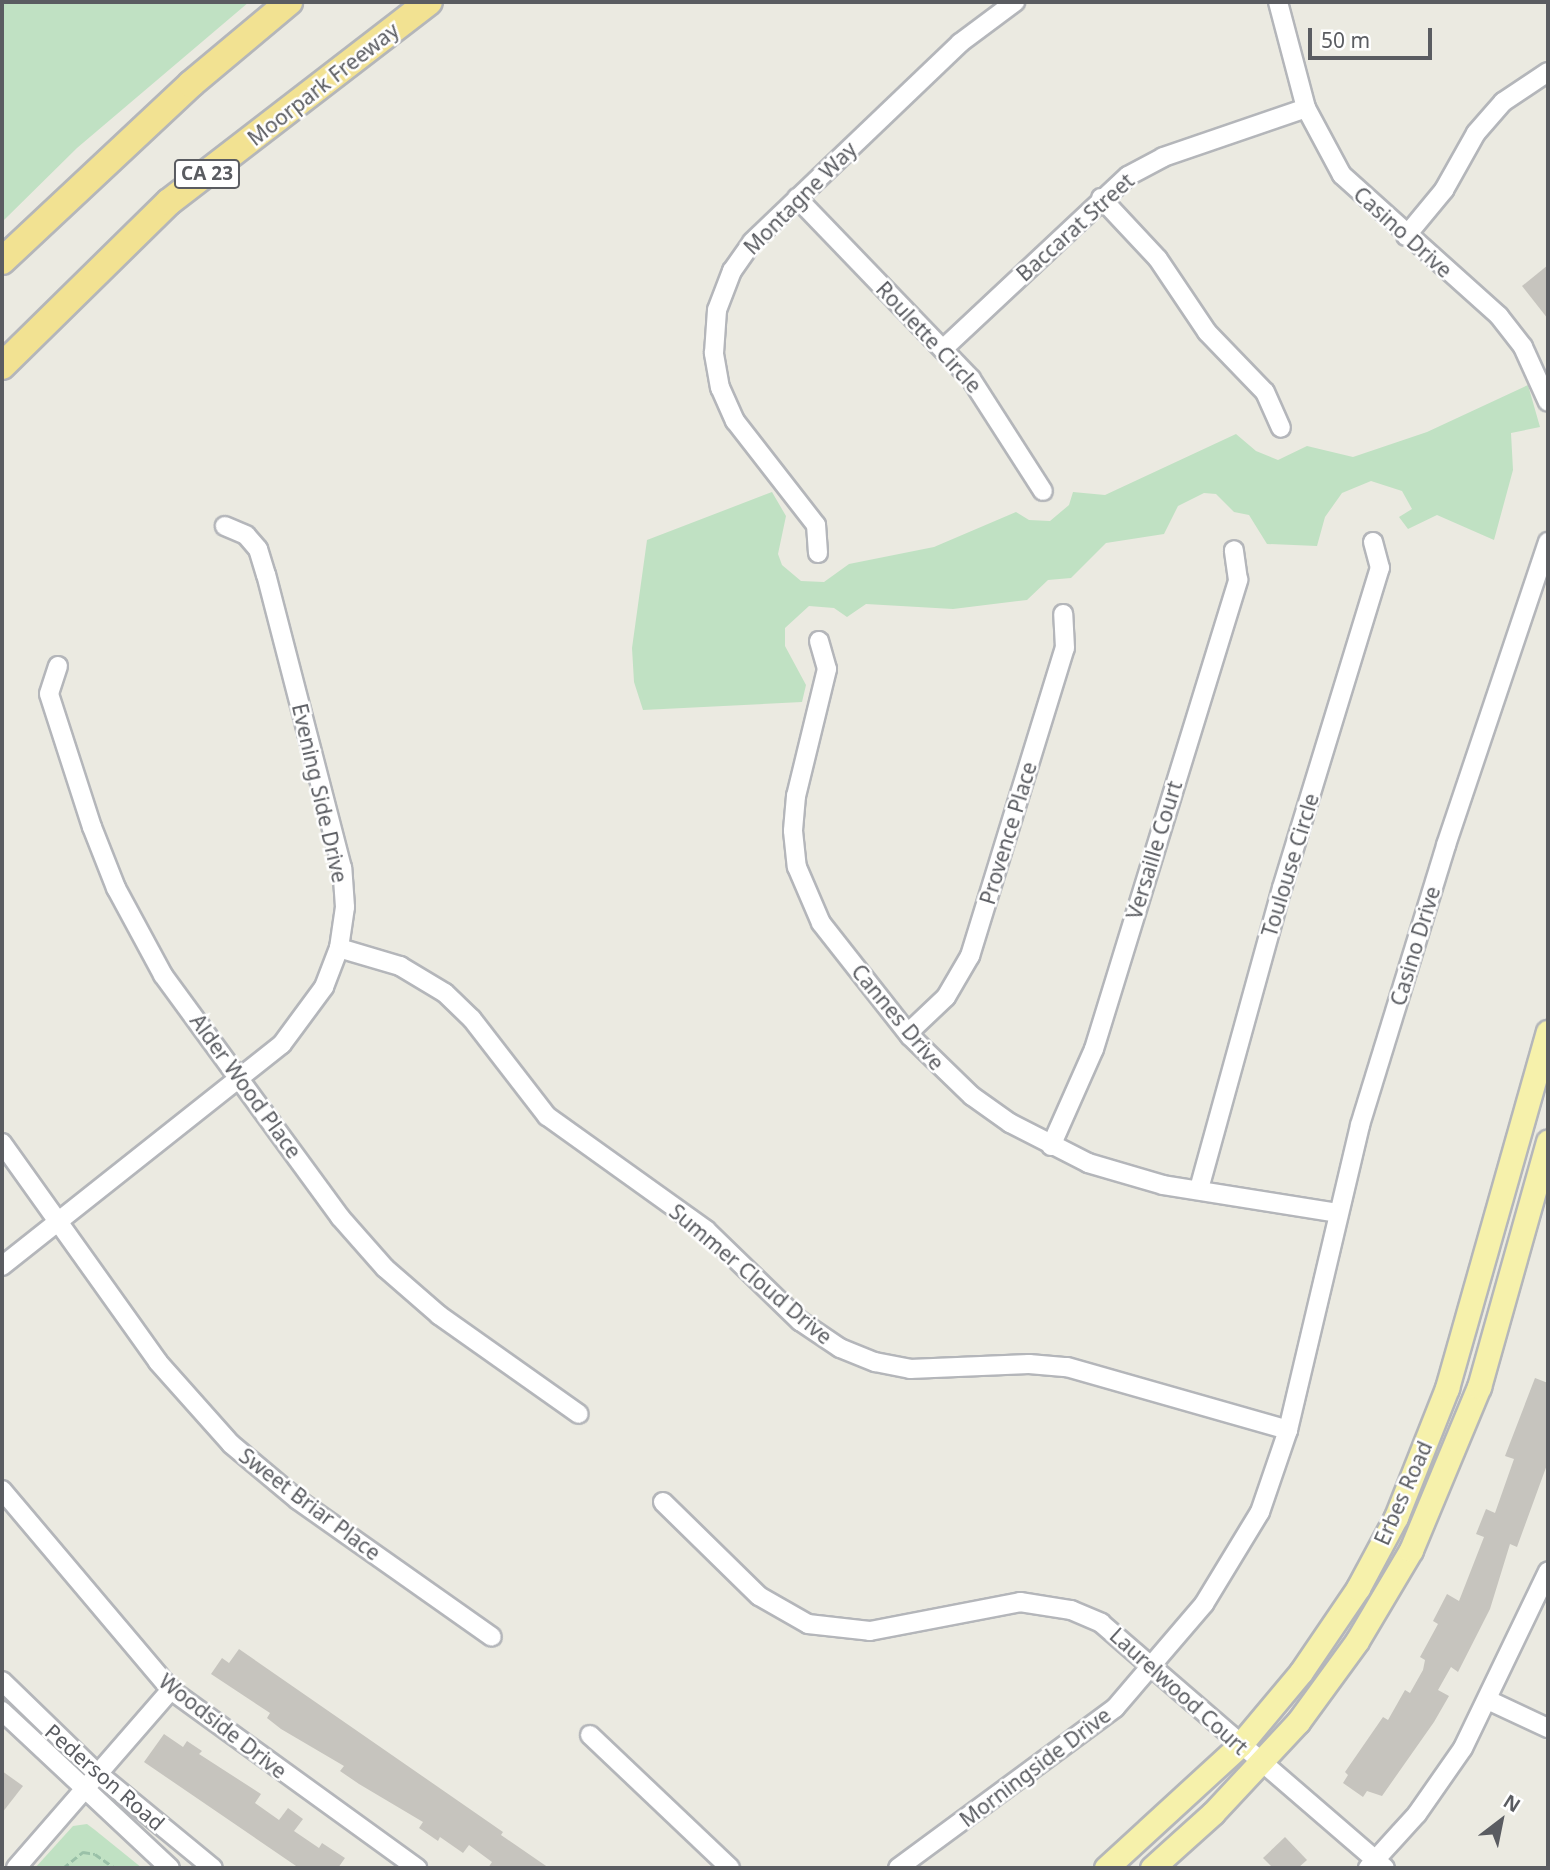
<!DOCTYPE html>
<html>
<head>
<meta charset="utf-8">
<style>
	body { margin:0 }
	#map { position:relative; width:1550px; height:1870px; overflow:hidden; background:#ebeae1; font-family:"Noto Sans",sans-serif }
	div>[style] { position:absolute }
	[style*='--x'] { left:calc(var(--x)*1px); top:calc(var(--y)*1px); width:calc(var(--w)*1px); rotate:calc(var(--a)*1deg) }
	.green>* { inset:0; background:#c0e1c3 }
	.building>* { inset:0; background:#c6c4be }
	.path>* { height:2.5px; margin-top:-1.25px; transform-origin:0; background:repeating-linear-gradient(90deg,#9ac1a8 0 7px,transparent 0 10.5px) }
	.roads { filter:drop-shadow(2px 0 #b4b6ba) drop-shadow(-2px 0 #b4b6ba) drop-shadow(0 2px #b4b6ba) drop-shadow(0 -2px #b4b6ba) }
	.minor>* { height:18px; margin:-9px; padding:0 9px; transform-origin:9px; border-radius:9px; background:#fff }
	.major>* { height:23px; margin:-11.5px; padding:0 11.5px; transform-origin:11.5px; border-radius:11.5px; background:#f6f1ab }
	.highway>* { height:26px; margin:-13px; padding:0 13px; transform-origin:13px; border-radius:13px; background:#f2e292 }
	span { translate:-50% -50%; white-space:nowrap; text-align:center; line-height:1.15; -webkit-text-stroke:5px #fff; paint-order:stroke }
	.shield-label span { padding:2px 5px; background:#fff; border:2px solid; border-radius:5px; -webkit-text-stroke-width:0 }
	.shield-label { font-size:19px; color:#5a5c61; font-weight:700 }
	.street-label { font-size:21px; color:#5a5c61 }
	.frame { position:absolute; inset:0; border:4px solid #5a5c61; pointer-events:none }
	.north { position:absolute; left:1466px; top:1786px; width:70px; height:70px; -webkit-text-stroke:5px #fff; paint-order:stroke; rotate:32deg; font-size:19px; font-weight:700; line-height:28px; text-align:center; color:#5a5c61 }
	.north::after { content:''; display:block; margin:auto; width:24px; height:32px; background:#5a5c61; clip-path:polygon(50% 0,100% 100%,50% 72%,0 100%) }
	.scale { position:absolute; left:1308px; top:28px; width:124px; height:32px; box-sizing:border-box; border:4px solid #5a5c61; border-top:0; padding-left:9px; font-size:21px; line-height:24px; white-space:nowrap; color:#5a5c61; -webkit-text-stroke:5px #fff; paint-order:stroke }
</style>
</head>
<body>
<div id="map">
	<div class="green">
		<i style="clip-path:polygon(2px 2px,249px 2px,77px 148px,2px 222px)"></i>
		<i style="clip-path:polygon(1528px 385px,1540px 427px,1511px 433px,1513px 470px,1494px 540px,1437px 515px,1408px 529px,1399px 517px,1412px 509px,1402px 491px,1371px 481px,1342px 493px,1325px 517px,1317px 546px,1267px 544px,1249px 515px,1234px 512px,1216px 494px,1204px 493px,1178px 506px,1164px 534px,1106px 543px,1071px 578px,1048px 580px,1027px 600px,953px 609px,866px 604px,847px 617px,834px 608px,809px 606px,785px 628px,785px 646px,806px 685px,802px 702px,643px 710px,634px 682px,632px 648px,647px 540px,772px 492px,786px 516px,778px 554px,782px 565px,801px 581px,824px 582px,849px 564px,934px 547px,1016px 512px,1029px 520px,1050px 521px,1069px 505px,1073px 492px,1105px 495px,1236px 434px,1256px 451px,1278px 460px,1307px 446px,1353px 457px,1427px 432px)"></i>
		<i style="clip-path:polygon(87px 1824px,95px 1830px,142px 1868px,35px 1868px,73px 1826px)"></i>
	</div>
	<div class="building">
		<i style="clip-path:polygon(1548px 265px,1548px 319px,1522px 286px)"></i>
		<i style="clip-path:polygon(1535px 1378px,1548px 1383px,1548px 1462px,1517px 1547px,1510px 1544px,1490px 1609px,1458px 1672px,1451px 1667px,1438px 1690px,1449px 1696px,1434px 1722px,1382px 1796px,1367px 1791px,1363px 1797px,1343px 1783px,1348px 1775px,1345px 1772px,1383px 1717px,1388px 1720px,1405px 1690px,1410px 1693px,1423px 1670px,1425px 1660px,1420px 1657px,1438px 1624px,1433px 1621px,1447px 1594px,1459px 1601px,1484px 1537px,1476px 1534px,1486px 1509px,1495px 1513px,1514px 1459px,1505px 1456px)"></i>
		<i style="clip-path:polygon(239px 1649px,503px 1832px,501px 1835px,549px 1868px,488px 1868px,492px 1862px,469px 1845px,463px 1853px,440px 1837px,438px 1841px,419px 1828px,423px 1822px,359px 1784px,340px 1771px,344px 1766px,281px 1729px,267px 1718px,270px 1713px,211px 1674px,222px 1658px,229px 1663px)"></i>
		<i style="clip-path:polygon(164px 1734px,183px 1747px,187px 1741px,202px 1751px,199px 1754px,261px 1794px,255px 1803px,279px 1820px,288px 1808px,303px 1819px,294px 1831px,319px 1848px,322px 1843px,345px 1858px,338px 1868px,299px 1868px,144px 1762px)"></i>
		<i style="clip-path:polygon(2px 1771px,23px 1786px,2px 1813px)"></i>
		<i style="clip-path:polygon(1285px 1837px,1307px 1860px,1298px 1868px,1273px 1868px,1263px 1858px)"></i>
	</div>
	<div class="path">
		<i style="--x:63;--y:1868;--w:26;--a:-39"></i>
		<i style="--x:83;--y:1852;--w:12;--a:9"></i>
		<i style="--x:95;--y:1854;--w:24;--a:35"></i>
	</div>
	<div class="roads">
		<div class="minor">
			<i style="--x:1278;--y:2;--w:110;--a:75.2"></i>
			<i style="--x:1306;--y:108;--w:76;--a:61.8"></i>
			<i style="--x:1342;--y:175;--w:211;--a:41.9"></i>
			<i style="--x:1499;--y:316;--w:39;--a:52"></i>
			<i style="--x:1523;--y:347;--w:60;--a:65.6"></i>
			<i style="--x:797;--y:198;--w:251;--a:46.1"></i>
			<i style="--x:971;--y:379;--w:133;--a:57.3"></i>
			<i style="--x:1101;--y:198;--w:83;--a:46.9"></i>
			<i style="--x:1158;--y:259;--w:88;--a:56.1"></i>
			<i style="--x:1207;--y:332;--w:83;--a:46"></i>
			<i style="--x:1265;--y:392;--w:39;--a:66"></i>
			<i style="--x:1406;--y:236;--w:60;--a:-50.4"></i>
			<i style="--x:1444;--y:190;--w:65;--a:-60.7"></i>
			<i style="--x:1476;--y:133;--w:41;--a:-48.9"></i>
			<i style="--x:1503;--y:102;--w:54;--a:-33.7"></i>
			<i style="--x:943;--y:349;--w:253;--a:-43.1"></i>
			<i style="--x:1128;--y:176;--w:40;--a:-28"></i>
			<i style="--x:1163;--y:157;--w:151;--a:-18.9"></i>
			<i style="--x:818;--y:553;--w:28;--a:-94"></i>
			<i style="--x:816;--y:525;--w:132;--a:-127.9"></i>
			<i style="--x:735;--y:421;--w:36;--a:-114"></i>
			<i style="--x:720;--y:388;--w:36;--a:-100"></i>
			<i style="--x:714;--y:353;--w:43;--a:-86"></i>
			<i style="--x:717;--y:310;--w:42;--a:-69"></i>
			<i style="--x:732;--y:271;--w:35;--a:-55"></i>
			<i style="--x:752;--y:242;--w:288;--a:-43.7"></i>
			<i style="--x:960;--y:43;--w:69;--a:-36.7"></i>
			<i style="--x:819;--y:641;--w:29;--a:74"></i>
			<i style="--x:827;--y:669;--w:131;--a:103.7"></i>
			<i style="--x:796;--y:796;--w:35;--a:95"></i>
			<i style="--x:793;--y:831;--w:36;--a:84"></i>
			<i style="--x:797;--y:867;--w:61;--a:66.8"></i>
			<i style="--x:821;--y:923;--w:144;--a:51.8"></i>
			<i style="--x:910;--y:1036;--w:86;--a:44.1"></i>
			<i style="--x:972;--y:1096;--w:47;--a:35.4"></i>
			<i style="--x:1010;--y:1123;--w:88;--a:27.1"></i>
			<i style="--x:1088;--y:1163;--w:78;--a:16.3"></i>
			<i style="--x:1163;--y:1185;--w:177;--a:9.1"></i>
			<i style="--x:58;--y:666;--w:29;--a:108"></i>
			<i style="--x:49;--y:694;--w:140;--a:72.1"></i>
			<i style="--x:92;--y:827;--w:66;--a:68.5"></i>
			<i style="--x:116;--y:888;--w:99;--a:61.6"></i>
			<i style="--x:163;--y:975;--w:300;--a:53.8"></i>
			<i style="--x:340;--y:1217;--w:68;--a:48.6"></i>
			<i style="--x:385;--y:1268;--w:72;--a:41"></i>
			<i style="--x:439;--y:1315;--w:171;--a:35.3"></i>
			<i style="--x:339;--y:948;--w:64;--a:16.4"></i>
			<i style="--x:400;--y:966;--w:52;--a:31"></i>
			<i style="--x:445;--y:993;--w:37;--a:44"></i>
			<i style="--x:472;--y:1019;--w:123;--a:52.3"></i>
			<i style="--x:547;--y:1116;--w:196;--a:35.6"></i>
			<i style="--x:706;--y:1230;--w:131;--a:44.1"></i>
			<i style="--x:800;--y:1321;--w:48;--a:34"></i>
			<i style="--x:840;--y:1348;--w:38;--a:22"></i>
			<i style="--x:875;--y:1362;--w:36;--a:11"></i>
			<i style="--x:910;--y:1369;--w:119;--a:-2.4"></i>
			<i style="--x:1029;--y:1364;--w:38;--a:5"></i>
			<i style="--x:1067;--y:1367;--w:230;--a:15.9"></i>
			<i style="--x:908;--y:1033;--w:52;--a:-43.5"></i>
			<i style="--x:946;--y:997;--w:48;--a:-59.7"></i>
			<i style="--x:970;--y:956;--w:322;--a:-72.9"></i>
			<i style="--x:1065;--y:648;--w:34;--a:-93"></i>
			<i style="--x:2;--y:1143;--w:269;--a:54.5"></i>
			<i style="--x:158;--y:1362;--w:110;--a:48.3"></i>
			<i style="--x:231;--y:1444;--w:87;--a:39.9"></i>
			<i style="--x:298;--y:1500;--w:237;--a:35.2"></i>
			<i style="--x:1051;--y:1146;--w:106;--a:-66.1"></i>
			<i style="--x:1094;--y:1049;--w:491;--a:-72.9"></i>
			<i style="--x:1238;--y:580;--w:30;--a:-98"></i>
			<i style="--x:1199;--y:1189;--w:312;--a:-74.6"></i>
			<i style="--x:1282;--y:888;--w:335;--a:-73"></i>
			<i style="--x:1380;--y:568;--w:27;--a:-105"></i>
			<i style="--x:2;--y:1266;--w:357;--a:-38.4"></i>
			<i style="--x:282;--y:1044;--w:71;--a:-53.6"></i>
			<i style="--x:324;--y:987;--w:42;--a:-69"></i>
			<i style="--x:339;--y:948;--w:41;--a:-81.7"></i>
			<i style="--x:345;--y:907;--w:39;--a:-94"></i>
			<i style="--x:342;--y:868;--w:303;--a:-104.5"></i>
			<i style="--x:266;--y:575;--w:27;--a:-107"></i>
			<i style="--x:258;--y:549;--w:18;--a:-131"></i>
			<i style="--x:246;--y:535;--w:23;--a:-157"></i>
			<i style="--x:2;--y:1490;--w:262;--a:49.8"></i>
			<i style="--x:171;--y:1690;--w:304;--a:35.9"></i>
			<i style="--x:663;--y:1502;--w:134;--a:44.4"></i>
			<i style="--x:759;--y:1596;--w:56;--a:29.7"></i>
			<i style="--x:808;--y:1624;--w:62;--a:6.4"></i>
			<i style="--x:870;--y:1631;--w:153;--a:-10.9"></i>
			<i style="--x:1020;--y:1602;--w:52;--a:8.9"></i>
			<i style="--x:1071;--y:1610;--w:33;--a:23"></i>
			<i style="--x:1101;--y:1623;--w:375;--a:40.8"></i>
			<i style="--x:2;--y:1681;--w:131;--a:44.1"></i>
			<i style="--x:96;--y:1772;--w:151;--a:39.4"></i>
			<i style="--x:1490;--y:1701;--w:64;--a:25"></i>
			<i style="--x:2;--y:1711;--w:230;--a:43.1"></i>
			<i style="--x:590;--y:1735;--w:193;--a:43.5"></i>
			<i style="--x:16;--y:1868;--w:236;--a:-49"></i>
			<i style="--x:898;--y:1868;--w:270;--a:-36.4"></i>
			<i style="--x:1115;--y:1708;--w:137;--a:-49.4"></i>
			<i style="--x:1204;--y:1604;--w:108;--a:-58.7"></i>
			<i style="--x:1260;--y:1512;--w:87;--a:-71.1"></i>
			<i style="--x:1288;--y:1430;--w:313;--a:-76.7"></i>
			<i style="--x:1360;--y:1125;--w:293;--a:-72.9"></i>
			<i style="--x:1446;--y:845;--w:320;--a:-71.4"></i>
			<i style="--x:1368;--y:1868;--w:73;--a:-47.8"></i>
			<i style="--x:1417;--y:1814;--w:80;--a:-55.1"></i>
			<i style="--x:1463;--y:1748;--w:196;--a:-64.3"></i>
		</div>
		<div class="major">
			<i style="--x:1106;--y:1868;--w:182;--a:-42.5"></i>
			<i style="--x:1240;--y:1745;--w:95;--a:-50.1"></i>
			<i style="--x:1301;--y:1672;--w:102;--a:-55.8"></i>
			<i style="--x:1358;--y:1588;--w:81;--a:-61.8"></i>
			<i style="--x:1396;--y:1517;--w:139;--a:-68.4"></i>
			<i style="--x:1447;--y:1388;--w:370;--a:-74.2"></i>
			<i style="--x:1152;--y:1868;--w:82;--a:-42"></i>
			<i style="--x:1213;--y:1813;--w:125;--a:-47"></i>
			<i style="--x:1298;--y:1722;--w:100;--a:-53.9"></i>
			<i style="--x:1357;--y:1641;--w:106;--a:-59.3"></i>
			<i style="--x:1411;--y:1550;--w:177;--a:-67.4"></i>
			<i style="--x:1479;--y:1387;--w:255;--a:-74.3"></i>
		</div>
		<div class="highway">
			<i style="--x:2;--y:261;--w:259;--a:-43.1"></i>
			<i style="--x:191;--y:84;--w:128;--a:-39.9"></i>
			<i style="--x:2;--y:366;--w:234;--a:-44.5"></i>
			<i style="--x:169;--y:202;--w:328;--a:-37.6"></i>
		</div>
	</div>
	<div class="shield-label">
		<span style="left:207px;top:174px">CA 23</span>
	</div>
	<div class="street-label">
		<span style="left:323px;top:84px;rotate:-38deg">Moorpark Freeway</span>
		<span style="left:800px;top:198px;rotate:-45deg">Montagne Way</span>
		<span style="left:1075px;top:227px;rotate:-42deg">Baccarat Street</span>
		<span style="left:1403px;top:232px;rotate:42deg">Casino Drive</span>
		<span style="left:929px;top:337px;rotate:47deg">Roulette Circle</span>
		<span style="left:320px;top:793px;rotate:77deg">Evening Side Drive</span>
		<span style="left:1008px;top:833px;rotate:-73deg">Provence Place</span>
		<span style="left:1154px;top:850px;rotate:-73deg">Versaille Court</span>
		<span style="left:1290px;top:865px;rotate:-73deg">Toulouse Circle</span>
		<span style="left:1415px;top:946px;rotate:-73deg">Casino Drive</span>
		<span style="left:898px;top:1017px;rotate:50deg">Cannes Drive</span>
		<span style="left:246px;top:1086px;rotate:54deg">Alder Wood Place</span>
		<span style="left:751px;top:1274px;rotate:40deg">Summer Cloud Drive</span>
		<span style="left:1403px;top:1493px;rotate:-66deg">Erbes Road</span>
		<span style="left:310px;top:1504px;rotate:37deg">Sweet Briar Place</span>
		<span style="left:1179px;top:1691px;rotate:42deg">Laurelwood Court</span>
		<span style="left:223px;top:1726px;rotate:38deg">Woodside Drive</span>
		<span style="left:1035px;top:1767px;rotate:-37deg">Morningside Drive</span>
		<span style="left:105px;top:1777px;rotate:41deg">Pederson Road</span>
	</div>
	<div class="frame"></div>
	<div class="north">N</div>
	<div class="scale">50 m</div>
</div>
</body>
</html>
